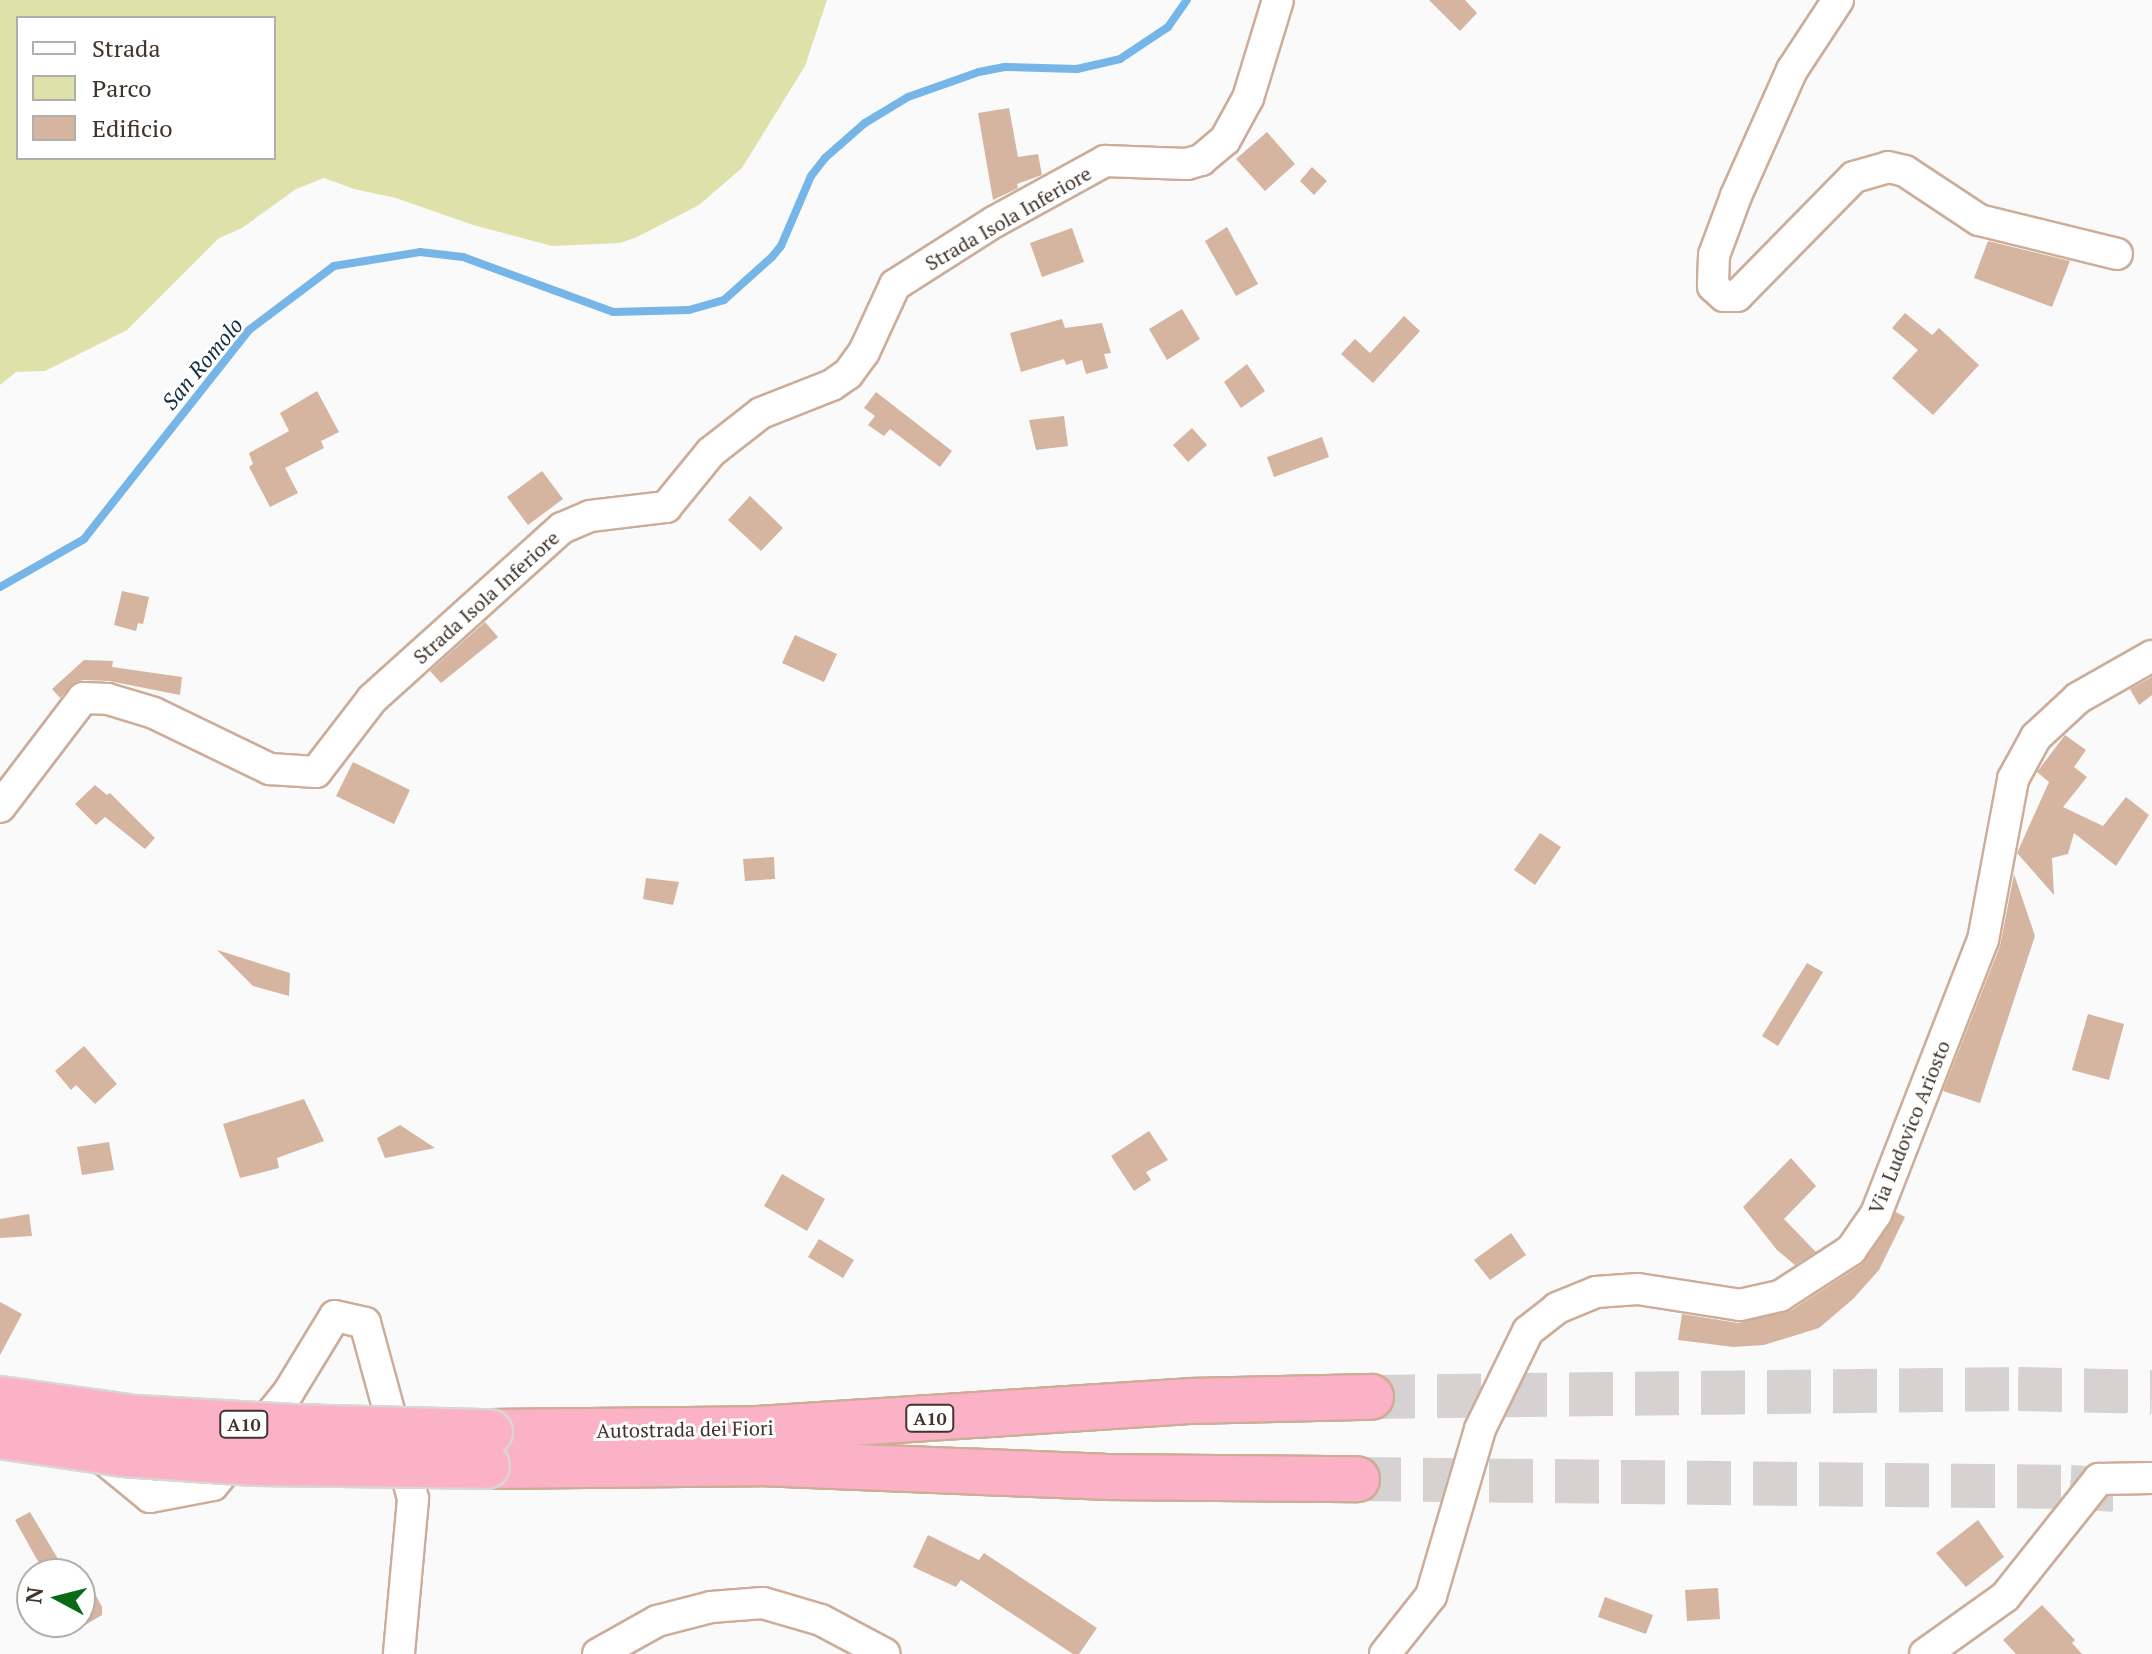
<!DOCTYPE html>
<html>
<head>
<meta charset="utf-8">
<style>
	body { margin:0 }
	#map { position:relative; width:2152px; height:1654px; overflow:hidden; background:#fafafa; font-family:"PT Serif",serif }
	div>[style] { position:absolute }
	[style*='--x'] { left:calc(var(--x)*1px); top:calc(var(--y)*1px); width:calc(var(--w)*1px); rotate:calc(var(--a)*1deg) }
	.green>* { inset:0; background:#dee2aa }
	.stream>* { height:8px; margin:-4px; padding:0 4px; transform-origin:4px; border-radius:4px; background:#75b5e7 }
	.building>* { inset:0; background:#d5b4a0 }
	.highway-tunnel>* { height:44px; margin-top:-22px; transform-origin:0; background:repeating-linear-gradient(90deg,#d5d2d1 0 44px,transparent 0 66px) }
	.roads { filter:drop-shadow(2px 0 #cdad98) drop-shadow(-2px 0 #cdad98) drop-shadow(0 2px #cdad98) drop-shadow(0 -2px #cdad98) }
	.minor>* { height:30px; margin:-15px; padding:0 15px; transform-origin:15px; border-radius:15px; background:#fff }
	.highway>* { height:44px; margin:-22px; padding:0 22px; transform-origin:22px; border-radius:22px; background:#fcb2c6 }
	.bridges { filter:drop-shadow(2px 0 #d9d6d5) drop-shadow(-2px 0 #d9d6d5) drop-shadow(0 2px #d9d6d5) drop-shadow(0 -2px #d9d6d5) }
	.highway-bridge>* { height:44px; margin:-22px; padding:0 22px; transform-origin:22px; border-radius:22px; background:#fcb2c6 }
	span { translate:-50% -50%; white-space:nowrap; text-align:center; line-height:1.15; -webkit-text-stroke:6px #fff; paint-order:stroke }
	.shield-label span { padding:2px 6px; background:#fff; border:2px solid; border-radius:6px; -webkit-text-stroke-width:0 }
	.shield-label { font-size:18px; color:#41342b; font-weight:700 }
	.street-label { font-size:20px; color:#41342b }
	.water-label { font-size:22px; color:#112d42; font-style:italic }
	.legend { position:absolute; left:16px; top:16px; width:260px; height:144px; box-sizing:border-box; background:#fff; border:2px solid #b3aeaa; margin:0; padding:10px 14px; list-style:none; font-size:24px; color:#41342b }
	.legend li { display:flex; align-items:center; gap:16px; height:40px }
	.legend b { width:40px; border:2px solid #b3aeaa }
	.north { position:absolute; left:16px; top:1558px; width:80px; height:80px; box-sizing:border-box; background:#fff; border:2px solid #b3aeaa; border-radius:50%; rotate:277deg; font-size:22px; font-weight:700; line-height:32px; text-align:center; color:#41342b }
	.north::after { content:''; display:block; margin:auto; width:28px; height:36px; background:#086a16; clip-path:polygon(50% 0,100% 100%,50% 72%,0 100%) }
</style>
</head>
<body>
<div id="map">
	<div class="green">
		<i style="clip-path:polygon(evenodd,0 0,827px 0,805px 66px,742px 168px,699px 205px,637px 237px,620px 243px,552px 246px,473px 225px,396px 198px,354px 189px,324px 178px,296px 189px,242px 228px,219px 238px,127px 330px,45px 371px,16px 372px,0 385px,0 0,18px 18px,274px 18px,274px 158px,18px 158px,18px 18px)"></i>
	</div>
	<div class="stream">
		<i style="--x:0;--y:587;--w:97;--a:-29.7"></i>
		<i style="--x:84;--y:539;--w:266;--a:-51.7"></i>
		<i style="--x:249;--y:330;--w:106;--a:-37"></i>
		<i style="--x:334;--y:266;--w:87;--a:-9.2"></i>
		<i style="--x:420;--y:252;--w:43;--a:6.6"></i>
		<i style="--x:463;--y:257;--w:160;--a:20.1"></i>
		<i style="--x:613;--y:312;--w:76;--a:-1.5"></i>
		<i style="--x:689;--y:310;--w:36;--a:-16"></i>
		<i style="--x:724;--y:300;--w:64;--a:-41.9"></i>
		<i style="--x:772;--y:257;--w:14;--a:-51"></i>
		<i style="--x:781;--y:246;--w:76;--a:-66.8"></i>
		<i style="--x:811;--y:176;--w:23;--a:-52"></i>
		<i style="--x:825;--y:158;--w:53;--a:-41.2"></i>
		<i style="--x:865;--y:123;--w:50;--a:-31.2"></i>
		<i style="--x:908;--y:97;--w:75;--a:-19.4"></i>
		<i style="--x:979;--y:72;--w:26;--a:-11"></i>
		<i style="--x:1005;--y:67;--w:72;--a:1.6"></i>
		<i style="--x:1077;--y:69;--w:44;--a:-13.1"></i>
		<i style="--x:1120;--y:59;--w:58;--a:-33.7"></i>
		<i style="--x:1168;--y:27;--w:33;--a:-55"></i>
	</div>
	<div class="building">
		<i style="clip-path:polygon(1429px 0,1465px 0,1477px 13px,1460px 31px)"></i>
		<i style="clip-path:polygon(1009px 108px,1018px 157px,1038px 154px,1042px 175px,1017px 184px,1018px 188px,993px 200px,978px 113px)"></i>
		<i style="clip-path:polygon(1267px 132px,1295px 164px,1265px 191px,1236px 159px)"></i>
		<i style="clip-path:polygon(1312px 167px,1327px 181px,1314px 195px,1300px 181px)"></i>
		<i style="clip-path:polygon(1227px 227px,1258px 284px,1236px 296px,1205px 241px)"></i>
		<i style="clip-path:polygon(1072px 228px,1084px 262px,1042px 277px,1030px 243px)"></i>
		<i style="clip-path:polygon(1988px 241px,2070px 261px,2052px 307px,1974px 278px)"></i>
		<i style="clip-path:polygon(1182px 309px,1200px 339px,1167px 360px,1149px 329px)"></i>
		<i style="clip-path:polygon(1905px 313px,1932px 335px,1939px 328px,1979px 365px,1933px 415px,1892px 378px,1918px 350px,1892px 328px)"></i>
		<i style="clip-path:polygon(1404px 316px,1420px 331px,1373px 383px,1341px 354px,1355px 339px,1370px 353px)"></i>
		<i style="clip-path:polygon(1062px 319px,1065px 328px,1102px 323px,1111px 353px,1104px 354px,1108px 368px,1086px 374px,1082px 360px,1066px 365px,1064px 359px,1021px 372px,1010px 333px)"></i>
		<i style="clip-path:polygon(1247px 364px,1265px 391px,1241px 408px,1224px 382px)"></i>
		<i style="clip-path:polygon(317px 391px,339px 432px,321px 441px,324px 448px,285px 468px,298px 493px,270px 507px,249px 467px,253px 464px,249px 453px,289px 431px,280px 413px)"></i>
		<i style="clip-path:polygon(876px 392px,952px 451px,940px 467px,890px 429px,884px 436px,868px 425px,875px 416px,864px 408px)"></i>
		<i style="clip-path:polygon(1064px 416px,1068px 446px,1036px 450px,1029px 420px)"></i>
		<i style="clip-path:polygon(1192px 428px,1207px 445px,1188px 462px,1173px 445px)"></i>
		<i style="clip-path:polygon(1322px 437px,1329px 457px,1274px 477px,1267px 457px)"></i>
		<i style="clip-path:polygon(542px 471px,563px 499px,528px 525px,507px 497px)"></i>
		<i style="clip-path:polygon(750px 496px,783px 528px,761px 551px,728px 520px)"></i>
		<i style="clip-path:polygon(122px 591px,149px 597px,143px 624px,138px 623px,136px 631px,114px 625px)"></i>
		<i style="clip-path:polygon(485px 622px,498px 637px,441px 683px,430px 671px)"></i>
		<i style="clip-path:polygon(795px 635px,837px 654px,824px 682px,782px 663px)"></i>
		<i style="clip-path:polygon(84px 660px,113px 661px,112px 667px,182px 677px,180px 695px,109px 681px,84px 680px,75px 682px,60px 698px,52px 689px)"></i>
		<i style="clip-path:polygon(2152px 677px,2152px 695px,2139px 705px,2130px 689px)"></i>
		<i style="clip-path:polygon(2065px 735px,2086px 750px,2074px 767px,2087px 777px,2063px 807px,2103px 826px,2126px 797px,2149px 815px,2116px 866px,2074px 833px,2068px 854px,2052px 858px,2054px 895px,2017px 853px,2049px 782px,2037px 772px)"></i>
		<i style="clip-path:polygon(353px 762px,410px 790px,394px 824px,336px 796px)"></i>
		<i style="clip-path:polygon(95px 785px,107px 795px,110px 793px,155px 838px,145px 849px,105px 817px,96px 825px,75px 804px)"></i>
		<i style="clip-path:polygon(1540px 833px,1561px 847px,1535px 885px,1514px 870px)"></i>
		<i style="clip-path:polygon(774px 857px,775px 879px,745px 881px,743px 859px)"></i>
		<i style="clip-path:polygon(2014px 874px,2035px 936px,1980px 1103px,1943px 1091px,2000px 946px)"></i>
		<i style="clip-path:polygon(646px 878px,679px 882px,673px 905px,643px 899px)"></i>
		<i style="clip-path:polygon(217px 950px,290px 973px,289px 996px,253px 986px)"></i>
		<i style="clip-path:polygon(1807px 963px,1823px 972px,1778px 1046px,1762px 1036px)"></i>
		<i style="clip-path:polygon(2088px 1014px,2124px 1024px,2109px 1080px,2072px 1070px)"></i>
		<i style="clip-path:polygon(84px 1046px,117px 1084px,95px 1104px,76px 1085px,71px 1090px,55px 1071px)"></i>
		<i style="clip-path:polygon(304px 1099px,324px 1141px,277px 1158px,279px 1168px,240px 1178px,223px 1124px)"></i>
		<i style="clip-path:polygon(400px 1125px,435px 1148px,385px 1158px,377px 1138px)"></i>
		<i style="clip-path:polygon(1149px 1131px,1168px 1160px,1146px 1172px,1151px 1180px,1134px 1191px,1111px 1156px)"></i>
		<i style="clip-path:polygon(109px 1142px,114px 1170px,82px 1175px,77px 1147px)"></i>
		<i style="clip-path:polygon(1791px 1158px,1816px 1186px,1784px 1219px,1816px 1252px,1795px 1265px,1777px 1250px,1743px 1207px)"></i>
		<i style="clip-path:polygon(782px 1174px,825px 1199px,807px 1231px,764px 1206px)"></i>
		<i style="clip-path:polygon(1896px 1212px,1905px 1217px,1879px 1270px,1853px 1299px,1819px 1328px,1764px 1345px,1733px 1347px,1678px 1340px,1682px 1314px,1738px 1323px,1790px 1311px,1861px 1265px)"></i>
		<i style="clip-path:polygon(29px 1214px,32px 1236px,0 1238px,0 1219px)"></i>
		<i style="clip-path:polygon(1511px 1233px,1526px 1255px,1490px 1280px,1474px 1260px)"></i>
		<i style="clip-path:polygon(819px 1239px,854px 1260px,843px 1278px,808px 1257px)"></i>
		<i style="clip-path:polygon(0 1302px,22px 1314px,0 1355px)"></i>
		<i style="clip-path:polygon(30px 1512px,67px 1574px,45px 1574px,15px 1520px)"></i>
		<i style="clip-path:polygon(1978px 1520px,2004px 1557px,1966px 1587px,1936px 1553px)"></i>
		<i style="clip-path:polygon(928px 1535px,979px 1560px,984px 1553px,1097px 1628px,1079px 1654px,1073px 1654px,961px 1580px,956px 1587px,913px 1567px)"></i>
		<i style="clip-path:polygon(80px 1565px,102px 1607px,102px 1615px,80px 1628px)"></i>
		<i style="clip-path:polygon(1718px 1588px,1720px 1619px,1687px 1621px,1685px 1590px)"></i>
		<i style="clip-path:polygon(1605px 1597px,1653px 1615px,1646px 1634px,1598px 1617px)"></i>
		<i style="clip-path:polygon(2042px 1605px,2075px 1640px,2072px 1643px,2082px 1654px,2016px 1654px,2003px 1640px)"></i>
	</div>
	<div class="highway-tunnel">
		<i style="--x:1371;--y:1397;--w:647;--a:-0.71"></i>
		<i style="--x:2018;--y:1389;--w:134;--a:1.3"></i>
		<i style="--x:1357;--y:1479;--w:713;--a:0.64"></i>
		<i style="--x:2070;--y:1487;--w:61;--a:3.8"></i>
	</div>
	<div class="roads">
		<div class="minor">
			<i style="--x:1838;--y:0;--w:84;--a:123.3"></i>
			<i style="--x:1792;--y:70;--w:138;--a:114"></i>
			<i style="--x:1736;--y:196;--w:63;--a:110.4"></i>
			<i style="--x:1714;--y:255;--w:31;--a:92"></i>
			<i style="--x:1713;--y:286;--w:15;--a:42"></i>
			<i style="--x:1724;--y:296;--w:13;--a:0"></i>
			<i style="--x:1737;--y:296;--w:167;--a:-45.5"></i>
			<i style="--x:1854;--y:177;--w:35;--a:-16"></i>
			<i style="--x:1888;--y:167;--w:17;--a:13"></i>
			<i style="--x:1905;--y:171;--w:89;--a:33.5"></i>
			<i style="--x:1979;--y:220;--w:142;--a:13.8"></i>
			<i style="--x:0;--y:807;--w:137;--a:-52.7"></i>
			<i style="--x:83;--y:698;--w:25;--a:2"></i>
			<i style="--x:108;--y:699;--w:48;--a:16.9"></i>
			<i style="--x:154;--y:713;--w:129;--a:25.8"></i>
			<i style="--x:270;--y:769;--w:46;--a:3.7"></i>
			<i style="--x:316;--y:772;--w:92;--a:-52.5"></i>
			<i style="--x:372;--y:699;--w:256;--a:-42"></i>
			<i style="--x:562;--y:528;--w:30;--a:-23"></i>
			<i style="--x:590;--y:516;--w:77;--a:-6.8"></i>
			<i style="--x:666;--y:507;--w:71;--a:-50.7"></i>
			<i style="--x:711;--y:452;--w:63;--a:-38"></i>
			<i style="--x:761;--y:413;--w:76;--a:-21.5"></i>
			<i style="--x:832;--y:385;--w:19;--a:-35"></i>
			<i style="--x:848;--y:374;--w:27;--a:-54"></i>
			<i style="--x:864;--y:352;--w:74;--a:-65.2"></i>
			<i style="--x:895;--y:285;--w:117;--a:-32.5"></i>
			<i style="--x:994;--y:222;--w:127;--a:-28.8"></i>
			<i style="--x:1105;--y:161;--w:82;--a:2.1"></i>
			<i style="--x:1187;--y:164;--w:15;--a:-16"></i>
			<i style="--x:1201;--y:160;--w:31;--a:-40"></i>
			<i style="--x:1225;--y:140;--w:48;--a:-61.3"></i>
			<i style="--x:1248;--y:98;--w:102;--a:-73"></i>
			<i style="--x:95;--y:1452;--w:71;--a:39.3"></i>
			<i style="--x:150;--y:1497;--w:64;--a:-10.8"></i>
			<i style="--x:213;--y:1485;--w:119;--a:-50.8"></i>
			<i style="--x:288;--y:1393;--w:90;--a:-58.6"></i>
			<i style="--x:335;--y:1316;--w:31;--a:13"></i>
			<i style="--x:365;--y:1323;--w:182;--a:74.7"></i>
			<i style="--x:413;--y:1499;--w:156;--a:95.2"></i>
			<i style="--x:598;--y:1654;--w:68;--a:-29.2"></i>
			<i style="--x:657;--y:1621;--w:56;--a:-14.5"></i>
			<i style="--x:711;--y:1607;--w:52;--a:-4.4"></i>
			<i style="--x:763;--y:1603;--w:60;--a:16.3"></i>
			<i style="--x:821;--y:1620;--w:72;--a:28"></i>
			<i style="--x:1385;--y:1654;--w:74;--a:-51.6"></i>
			<i style="--x:1431;--y:1596;--w:174;--a:-73.6"></i>
			<i style="--x:1480;--y:1429;--w:109;--a:-63.9"></i>
			<i style="--x:1528;--y:1331;--w:37;--a:-38"></i>
			<i style="--x:1557;--y:1308;--w:42;--a:-22.3"></i>
			<i style="--x:1596;--y:1292;--w:42;--a:-4.1"></i>
			<i style="--x:1638;--y:1289;--w:103;--a:8.9"></i>
			<i style="--x:1740;--y:1305;--w:41;--a:-12.7"></i>
			<i style="--x:1780;--y:1296;--w:85;--a:-32.9"></i>
			<i style="--x:1851;--y:1250;--w:44;--a:-55.2"></i>
			<i style="--x:1876;--y:1214;--w:294;--a:-68.7"></i>
			<i style="--x:1983;--y:940;--w:164;--a:-79.4"></i>
			<i style="--x:2013;--y:779;--w:48;--a:-61.3"></i>
			<i style="--x:2036;--y:737;--w:57;--a:-42.9"></i>
			<i style="--x:2078;--y:698;--w:85;--a:-29.6"></i>
			<i style="--x:1925;--y:1654;--w:98;--a:-35.5"></i>
			<i style="--x:2005;--y:1597;--w:151;--a:-51.5"></i>
			<i style="--x:2099;--y:1479;--w:53;--a:-1.1"></i>
		</div>
		<div class="highway">
			<i style="--x:490;--y:1432;--w:268;--a:-0.6"></i>
			<i style="--x:758;--y:1429;--w:432;--a:-3.7"></i>
			<i style="--x:1189;--y:1401;--w:182;--a:-1.3"></i>
			<i style="--x:487;--y:1466;--w:272;--a:-0.6"></i>
			<i style="--x:759;--y:1463;--w:345;--a:2.3"></i>
			<i style="--x:1104;--y:1477;--w:253;--a:0.5"></i>
		</div>
	</div>
	<div class="bridges">
		<div class="highway-bridge">
			<i style="--x:0;--y:1399;--w:137;--a:8"></i>
			<i style="--x:136;--y:1418;--w:157;--a:3.3"></i>
			<i style="--x:293;--y:1427;--w:197;--a:1.5"></i>
			<i style="--x:0;--y:1436;--w:124;--a:8.3"></i>
			<i style="--x:123;--y:1454;--w:132;--a:3.9"></i>
			<i style="--x:255;--y:1463;--w:232;--a:0.7"></i>
		</div>
	</div>
	<div class="shield-label">
		<span style="left:930px;top:1418px">A10</span>
		<span style="left:244px;top:1424px">A10</span>
	</div>
	<div class="street-label">
		<span style="left:1008px;top:218px;rotate:-30deg">Strada Isola Inferiore</span>
		<span style="left:486px;top:597px;rotate:-42deg">Strada Isola Inferiore</span>
		<span style="left:1909px;top:1127px;rotate:-68deg">Via Ludovico Ariosto</span>
		<span style="left:685px;top:1429px;rotate:-1deg">Autostrada dei Fiori</span>
	</div>
	<div class="water-label">
		<span style="left:202px;top:363px;rotate:-50deg">San Romolo</span>
	</div>
	<ul class="legend">
	<li><b style="height:10px;background:#fff"></b>Strada</li>
	<li><b style="height:22px;background:#dee2aa"></b>Parco</li>
	<li><b style="height:22px;background:#d5b4a0"></b>Edificio</li>
	</ul>
	<div class="north">N</div>
</div>
</body>
</html>
